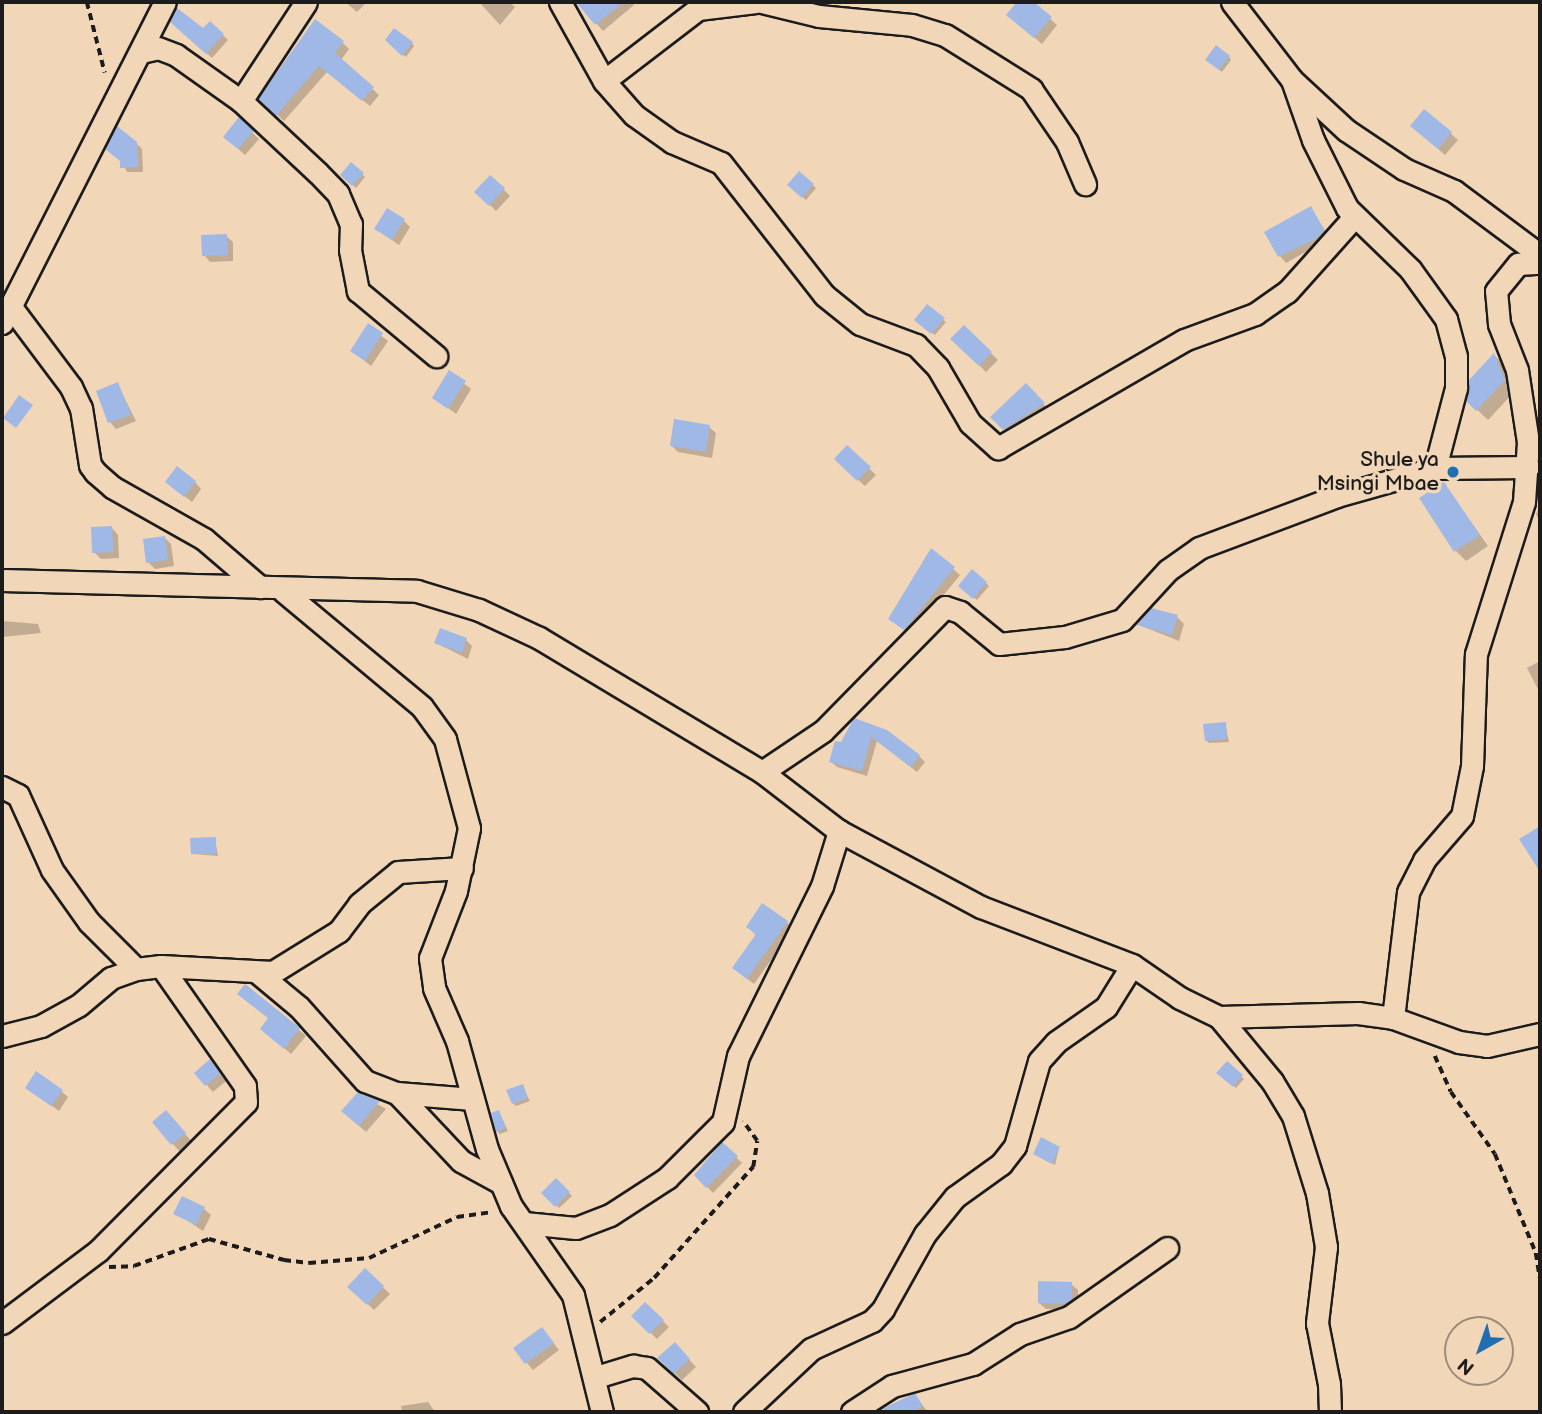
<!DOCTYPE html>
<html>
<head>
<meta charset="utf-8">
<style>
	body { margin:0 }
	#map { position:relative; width:1542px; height:1414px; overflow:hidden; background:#f2d6b8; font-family:"Balsamiq Sans",sans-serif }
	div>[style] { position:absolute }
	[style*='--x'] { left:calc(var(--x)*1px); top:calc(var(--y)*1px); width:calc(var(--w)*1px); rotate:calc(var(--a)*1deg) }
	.shadow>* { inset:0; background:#0003 }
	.building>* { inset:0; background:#a0b8e5 }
	.path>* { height:3.5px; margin-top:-1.75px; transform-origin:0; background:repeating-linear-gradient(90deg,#1c1c1c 0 7px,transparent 0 12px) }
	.roads { filter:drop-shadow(2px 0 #1c1c1c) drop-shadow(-2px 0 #1c1c1c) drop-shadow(0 2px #1c1c1c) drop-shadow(0 -2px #1c1c1c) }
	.minor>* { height:21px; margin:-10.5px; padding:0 10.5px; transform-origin:10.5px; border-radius:10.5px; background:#f2d6b8 }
	.dots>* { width:19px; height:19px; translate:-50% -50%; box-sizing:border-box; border:4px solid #f2d6b8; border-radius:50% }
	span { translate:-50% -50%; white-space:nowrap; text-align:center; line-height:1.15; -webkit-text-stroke:7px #f2d6b8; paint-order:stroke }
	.poi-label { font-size:21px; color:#1c1c1c }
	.right { translate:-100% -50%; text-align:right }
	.frame { position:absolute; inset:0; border:4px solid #1c1c1c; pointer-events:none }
	.north { position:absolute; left:1444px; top:1316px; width:70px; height:70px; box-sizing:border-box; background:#f2d6b8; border:2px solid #9c8c7a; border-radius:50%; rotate:220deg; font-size:19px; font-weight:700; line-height:28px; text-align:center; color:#1c1c1c }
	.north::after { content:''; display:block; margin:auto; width:24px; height:32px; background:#1f6fb2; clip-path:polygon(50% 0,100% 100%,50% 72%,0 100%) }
</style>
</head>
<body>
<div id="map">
	<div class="shadow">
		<i style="clip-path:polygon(345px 2px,367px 2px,357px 12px)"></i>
		<i style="clip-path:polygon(479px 2px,509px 2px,515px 7px,500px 25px)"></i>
		<i style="clip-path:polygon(589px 2px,631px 2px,634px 5px,603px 31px,582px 7px)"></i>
		<i style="clip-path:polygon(1019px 2px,1031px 2px,1057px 25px,1042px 44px,1008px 15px)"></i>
		<i style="clip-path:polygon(172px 22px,203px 30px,210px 23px,228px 40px,212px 58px)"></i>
		<i style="clip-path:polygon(387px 40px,412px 43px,414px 46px,406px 57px)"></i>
		<i style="clip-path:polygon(343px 43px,349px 49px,341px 60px,379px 95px,370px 106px,327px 72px,284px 121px,260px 99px)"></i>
		<i style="clip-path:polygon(1229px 57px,1231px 60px,1222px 72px,1210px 62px)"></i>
		<i style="clip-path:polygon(1425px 111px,1458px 140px,1445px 155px,1416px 129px)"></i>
		<i style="clip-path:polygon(239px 120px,259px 139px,245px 155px,232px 143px)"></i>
		<i style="clip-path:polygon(136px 143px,142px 149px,143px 172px,127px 172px,122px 162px)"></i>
		<i style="clip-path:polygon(351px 164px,365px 177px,356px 188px,342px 175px)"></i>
		<i style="clip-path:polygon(799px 174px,816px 188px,806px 200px,789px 185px)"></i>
		<i style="clip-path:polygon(491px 177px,510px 196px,496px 211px,477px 192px)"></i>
		<i style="clip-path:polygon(1311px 209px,1330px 238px,1286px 263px,1280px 256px)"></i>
		<i style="clip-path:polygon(403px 220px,410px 227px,399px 245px,376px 229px)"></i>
		<i style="clip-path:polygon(226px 236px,233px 242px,233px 261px,210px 262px,204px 255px)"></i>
		<i style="clip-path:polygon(927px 306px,946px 322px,935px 335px,916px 319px)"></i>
		<i style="clip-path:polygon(369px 326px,388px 341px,371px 366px,352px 351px)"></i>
		<i style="clip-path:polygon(964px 327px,998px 360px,986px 372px,953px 339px)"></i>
		<i style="clip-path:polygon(1494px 355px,1504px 365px,1515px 391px,1488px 420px,1468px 401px)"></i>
		<i style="clip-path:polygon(450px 373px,471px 389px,456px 414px,434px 397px)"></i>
		<i style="clip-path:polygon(118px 385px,136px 421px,116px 429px,110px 422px)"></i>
		<i style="clip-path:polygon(1026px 385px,1050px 411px,1011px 435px,993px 417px)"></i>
		<i style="clip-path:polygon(709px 427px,716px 433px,712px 458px,678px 452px,672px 446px)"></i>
		<i style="clip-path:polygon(847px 447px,876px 475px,865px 486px,836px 459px)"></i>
		<i style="clip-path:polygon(195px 482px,201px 489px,192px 502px,174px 488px)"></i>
		<i style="clip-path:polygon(1444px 484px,1488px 546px,1466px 561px,1456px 551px)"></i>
		<i style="clip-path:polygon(1540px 507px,1540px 522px,1536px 514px)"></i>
		<i style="clip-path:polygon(112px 528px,118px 535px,119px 558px,101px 559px,94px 552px)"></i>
		<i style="clip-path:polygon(164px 537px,171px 544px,174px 566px,155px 569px,148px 562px)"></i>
		<i style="clip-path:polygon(932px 550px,960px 575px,911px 635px,890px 619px)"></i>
		<i style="clip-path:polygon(972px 572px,989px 586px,977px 600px,960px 586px)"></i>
		<i style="clip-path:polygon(1177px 617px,1184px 624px,1179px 641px,1139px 625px)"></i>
		<i style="clip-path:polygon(2px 621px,38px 624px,41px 633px,2px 637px)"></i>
		<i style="clip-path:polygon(466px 640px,472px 646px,468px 659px,436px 643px)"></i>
		<i style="clip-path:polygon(1540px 661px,1540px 693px,1527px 668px)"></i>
		<i style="clip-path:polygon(855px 720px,919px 756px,925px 762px,917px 772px,877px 741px,867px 776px,837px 767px,831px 762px)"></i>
		<i style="clip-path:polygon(1225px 724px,1229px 742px,1209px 743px,1206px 740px)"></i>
		<i style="clip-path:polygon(2px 812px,4px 814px,3px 832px,2px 832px)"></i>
		<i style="clip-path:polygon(215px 839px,218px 856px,193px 854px)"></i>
		<i style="clip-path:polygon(787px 922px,793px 929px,754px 984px,741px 974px,757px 936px,748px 927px)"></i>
		<i style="clip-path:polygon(246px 985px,306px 1036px,291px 1054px,269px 1035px,270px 1019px)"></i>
		<i style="clip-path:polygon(210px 1062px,226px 1081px,213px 1092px,196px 1073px)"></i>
		<i style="clip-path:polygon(1227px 1063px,1244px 1079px,1236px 1088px,1219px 1073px)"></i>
		<i style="clip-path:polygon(522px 1086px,530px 1101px,516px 1106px,513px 1103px)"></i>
		<i style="clip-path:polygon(27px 1088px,61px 1091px,68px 1097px,59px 1111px)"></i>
		<i style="clip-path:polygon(359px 1094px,386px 1109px,366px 1132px,350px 1118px)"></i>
		<i style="clip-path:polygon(499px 1112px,508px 1131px,500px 1134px,497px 1131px)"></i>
		<i style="clip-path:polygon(173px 1119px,191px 1141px,179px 1151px,154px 1122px)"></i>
		<i style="clip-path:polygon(722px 1144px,742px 1163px,713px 1193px,696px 1175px)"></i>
		<i style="clip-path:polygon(1059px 1148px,1055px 1165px,1038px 1156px)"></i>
		<i style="clip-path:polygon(556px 1180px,572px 1196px,559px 1208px,543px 1193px)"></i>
		<i style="clip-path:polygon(204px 1209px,211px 1215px,203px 1231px,176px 1213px)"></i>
		<i style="clip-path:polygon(365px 1270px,390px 1294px,374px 1310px,349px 1287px)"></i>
		<i style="clip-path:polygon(1071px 1284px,1078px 1290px,1078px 1306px,1072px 1310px,1046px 1309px,1039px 1303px)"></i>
		<i style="clip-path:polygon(645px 1304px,669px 1327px,657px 1339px,633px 1316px)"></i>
		<i style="clip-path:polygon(548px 1336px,559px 1350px,533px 1370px,515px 1349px)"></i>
		<i style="clip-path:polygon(675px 1344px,696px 1367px,682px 1380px,659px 1358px)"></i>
		<i style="clip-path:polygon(914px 1395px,928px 1412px,892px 1412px,888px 1407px)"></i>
		<i style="clip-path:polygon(428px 1402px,435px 1412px,402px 1412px,401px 1406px)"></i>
	</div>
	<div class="building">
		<i style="clip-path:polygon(576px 2px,624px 2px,595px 25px)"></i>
		<i style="clip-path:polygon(1017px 2px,1034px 2px,1052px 17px,1034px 38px,1006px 15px)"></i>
		<i style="clip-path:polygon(177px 8px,203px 28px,210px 21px,224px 34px,206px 54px,170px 22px)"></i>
		<i style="clip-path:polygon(315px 19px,344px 41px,335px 53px,374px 87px,362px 101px,319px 66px,276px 116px,258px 99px)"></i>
		<i style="clip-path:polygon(394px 28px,413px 42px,402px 56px,385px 40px)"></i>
		<i style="clip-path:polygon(1216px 45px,1230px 56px,1219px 70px,1205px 60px)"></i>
		<i style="clip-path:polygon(1424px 109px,1452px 132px,1438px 149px,1410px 126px)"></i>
		<i style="clip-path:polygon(239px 117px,254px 131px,238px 149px,223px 137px)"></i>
		<i style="clip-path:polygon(117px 126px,137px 142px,138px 167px,120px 168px,120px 161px,105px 149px)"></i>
		<i style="clip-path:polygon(351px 162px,364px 173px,352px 186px,340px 175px)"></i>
		<i style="clip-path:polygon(799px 171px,814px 184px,802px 198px,787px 185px)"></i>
		<i style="clip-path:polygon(490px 175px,505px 188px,489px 206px,474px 192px)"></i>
		<i style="clip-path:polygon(1311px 206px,1324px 230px,1316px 239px,1278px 257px,1264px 232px)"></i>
		<i style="clip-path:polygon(387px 208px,405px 219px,392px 240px,374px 229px)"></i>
		<i style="clip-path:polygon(227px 234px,228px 255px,202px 256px,201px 235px)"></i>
		<i style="clip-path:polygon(927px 304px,945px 318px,931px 334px,914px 320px)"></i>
		<i style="clip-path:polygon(368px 323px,383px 333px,365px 361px,350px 351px)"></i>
		<i style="clip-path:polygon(964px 325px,992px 352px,979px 366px,950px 339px)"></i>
		<i style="clip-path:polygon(1494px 353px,1505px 380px,1476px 411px,1466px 401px,1469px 380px)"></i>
		<i style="clip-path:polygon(449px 370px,466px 381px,448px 409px,432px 398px)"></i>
		<i style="clip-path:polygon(118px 382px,131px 415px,108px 423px,96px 391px)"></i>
		<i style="clip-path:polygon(1026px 383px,1045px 403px,1003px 430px,990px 417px)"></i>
		<i style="clip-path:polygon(19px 395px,33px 405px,16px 428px,3px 418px)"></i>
		<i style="clip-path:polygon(674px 419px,710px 425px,706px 452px,670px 446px)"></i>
		<i style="clip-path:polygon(847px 445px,871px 467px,857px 481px,834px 459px)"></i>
		<i style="clip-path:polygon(177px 466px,196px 481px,184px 497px,165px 482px)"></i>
		<i style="clip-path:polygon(1444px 482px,1480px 535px,1454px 552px,1419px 498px)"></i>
		<i style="clip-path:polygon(112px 526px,114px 552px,92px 553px,91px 527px)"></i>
		<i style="clip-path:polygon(165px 536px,168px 560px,146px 563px,143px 539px)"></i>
		<i style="clip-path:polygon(931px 548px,955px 567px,904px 630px,888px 619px)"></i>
		<i style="clip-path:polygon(972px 569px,987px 582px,973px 599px,958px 586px)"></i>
		<i style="clip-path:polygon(1151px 608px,1178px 615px,1172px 635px,1137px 625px)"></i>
		<i style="clip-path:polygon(440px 628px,467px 638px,462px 653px,434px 643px)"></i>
		<i style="clip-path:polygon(854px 718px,887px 730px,920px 755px,911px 767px,871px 737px,862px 771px,829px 762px,835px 741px,841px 742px)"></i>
		<i style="clip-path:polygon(1226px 722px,1227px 739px,1205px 741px,1203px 724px)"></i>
		<i style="clip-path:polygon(1540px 826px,1540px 872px,1519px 839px)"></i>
		<i style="clip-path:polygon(216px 837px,216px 854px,191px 854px,190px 838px)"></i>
		<i style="clip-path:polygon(762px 903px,788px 921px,747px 979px,732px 968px,756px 934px,746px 927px)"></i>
		<i style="clip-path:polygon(245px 984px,300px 1028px,284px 1049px,260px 1029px,268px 1018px,237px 994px)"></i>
		<i style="clip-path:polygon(210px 1059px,220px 1074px,205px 1086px,194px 1073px)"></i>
		<i style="clip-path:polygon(1227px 1061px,1243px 1075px,1233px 1087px,1216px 1073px)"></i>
		<i style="clip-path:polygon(36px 1071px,63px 1090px,51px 1106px,25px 1088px)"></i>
		<i style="clip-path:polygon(523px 1084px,528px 1098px,512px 1104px,506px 1090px)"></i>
		<i style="clip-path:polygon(358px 1092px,380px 1101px,359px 1126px,341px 1111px)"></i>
		<i style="clip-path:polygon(166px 1110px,186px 1133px,171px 1145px,152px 1122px)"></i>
		<i style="clip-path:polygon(499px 1110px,506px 1128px,496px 1132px,491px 1113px)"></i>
		<i style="clip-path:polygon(1041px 1137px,1060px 1147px,1052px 1164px,1033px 1154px)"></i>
		<i style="clip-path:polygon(722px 1142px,738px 1156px,706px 1188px,694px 1175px)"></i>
		<i style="clip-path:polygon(556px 1178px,570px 1192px,555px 1207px,541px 1193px)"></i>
		<i style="clip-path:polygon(182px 1196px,205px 1207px,196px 1225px,173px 1214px)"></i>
		<i style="clip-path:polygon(365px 1268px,384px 1286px,367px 1305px,347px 1287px)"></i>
		<i style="clip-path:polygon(1038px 1281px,1072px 1282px,1072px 1299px,1065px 1304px,1038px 1303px)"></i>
		<i style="clip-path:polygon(645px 1302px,664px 1320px,649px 1334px,631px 1316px)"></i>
		<i style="clip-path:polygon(542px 1327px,554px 1343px,525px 1364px,513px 1348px)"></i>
		<i style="clip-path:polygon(675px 1342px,690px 1359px,674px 1374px,657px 1358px)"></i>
		<i style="clip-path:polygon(915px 1393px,923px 1406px,912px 1412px,876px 1412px)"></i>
	</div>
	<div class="path">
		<i style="--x:87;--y:2;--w:73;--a:75.8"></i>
		<i style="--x:1435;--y:1056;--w:39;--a:66"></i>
		<i style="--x:1451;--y:1092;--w:76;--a:54.6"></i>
		<i style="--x:1495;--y:1154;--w:107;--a:67.5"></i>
		<i style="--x:1536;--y:1253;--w:25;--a:81"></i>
		<i style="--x:109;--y:1267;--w:25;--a:-2"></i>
		<i style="--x:134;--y:1266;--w:80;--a:-19.8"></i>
		<i style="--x:209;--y:1239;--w:78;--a:15.6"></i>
		<i style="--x:284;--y:1260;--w:25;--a:7"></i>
		<i style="--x:309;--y:1263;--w:60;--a:-4.8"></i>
		<i style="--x:369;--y:1258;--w:97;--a:-25"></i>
		<i style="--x:457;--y:1217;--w:35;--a:-8"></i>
		<i style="--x:600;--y:1322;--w:70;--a:-39.2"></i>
		<i style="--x:654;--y:1278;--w:149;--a:-48.3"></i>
		<i style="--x:753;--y:1167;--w:26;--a:-81"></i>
		<i style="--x:757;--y:1141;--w:24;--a:-126"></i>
	</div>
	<div class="roads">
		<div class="minor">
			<i style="--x:560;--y:2;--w:90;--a:60.9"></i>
			<i style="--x:604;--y:81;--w:45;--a:48.6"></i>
			<i style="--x:634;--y:115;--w:47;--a:35.4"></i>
			<i style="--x:672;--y:142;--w:53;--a:23.2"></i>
			<i style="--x:721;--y:163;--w:167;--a:52"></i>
			<i style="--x:824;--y:295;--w:46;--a:38.9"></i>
			<i style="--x:860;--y:324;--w:60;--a:20.6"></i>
			<i style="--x:916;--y:345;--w:32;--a:46"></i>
			<i style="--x:938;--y:368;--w:64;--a:59.8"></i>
			<i style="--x:970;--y:423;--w:38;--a:42"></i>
			<i style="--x:998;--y:448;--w:215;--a:-30.1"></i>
			<i style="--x:1184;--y:340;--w:76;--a:-20.1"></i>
			<i style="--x:1255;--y:314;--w:39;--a:-35"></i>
			<i style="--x:1287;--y:292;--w:101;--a:-48.2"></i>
			<i style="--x:762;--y:2;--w:59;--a:13.8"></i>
			<i style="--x:819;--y:16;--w:93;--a:5.5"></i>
			<i style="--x:912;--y:25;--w:34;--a:17"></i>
			<i style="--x:945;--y:35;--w:102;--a:32.1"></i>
			<i style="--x:1031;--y:89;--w:64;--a:55.8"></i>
			<i style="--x:1067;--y:142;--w:46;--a:66.8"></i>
			<i style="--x:1232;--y:2;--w:98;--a:52.4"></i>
			<i style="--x:1292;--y:80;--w:74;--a:42.8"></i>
			<i style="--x:1346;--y:130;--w:70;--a:33.9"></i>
			<i style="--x:1404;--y:169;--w:55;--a:23.7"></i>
			<i style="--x:1454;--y:191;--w:107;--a:36.7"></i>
			<i style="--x:141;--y:52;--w:17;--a:-13"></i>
			<i style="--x:158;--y:48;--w:19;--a:21"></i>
			<i style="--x:176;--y:55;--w:80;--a:35.3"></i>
			<i style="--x:241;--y:101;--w:105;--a:43.1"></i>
			<i style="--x:318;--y:173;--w:29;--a:46"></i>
			<i style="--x:338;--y:194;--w:33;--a:67"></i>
			<i style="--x:351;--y:224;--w:26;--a:92"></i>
			<i style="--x:350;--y:250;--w:42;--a:79"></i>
			<i style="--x:358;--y:291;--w:102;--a:39.8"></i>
			<i style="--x:1292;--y:80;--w:64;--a:70.7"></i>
			<i style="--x:1313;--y:140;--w:76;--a:63.4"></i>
			<i style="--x:1347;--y:208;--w:88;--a:44.1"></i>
			<i style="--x:1410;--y:269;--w:62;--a:54.2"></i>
			<i style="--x:1446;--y:319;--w:38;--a:75"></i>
			<i style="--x:1456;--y:356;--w:32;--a:90"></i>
			<i style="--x:1456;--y:388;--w:83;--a:104.7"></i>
			<i style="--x:604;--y:81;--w:118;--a:-37.5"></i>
			<i style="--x:698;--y:9;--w:58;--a:-6.9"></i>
			<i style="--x:241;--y:101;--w:118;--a:-56.7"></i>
			<i style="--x:11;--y:307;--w:100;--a:53.1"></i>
			<i style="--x:71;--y:387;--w:23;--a:65"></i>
			<i style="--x:81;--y:408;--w:58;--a:81"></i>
			<i style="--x:90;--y:465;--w:9;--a:54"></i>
			<i style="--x:95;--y:472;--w:23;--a:41"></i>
			<i style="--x:112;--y:487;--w:106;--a:29.5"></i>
			<i style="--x:204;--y:539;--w:74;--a:40.6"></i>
			<i style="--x:2;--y:323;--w:360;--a:-63.1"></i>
			<i style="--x:2;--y:580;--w:415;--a:1.5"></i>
			<i style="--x:417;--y:591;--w:65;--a:17"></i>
			<i style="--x:479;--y:610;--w:66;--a:25"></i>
			<i style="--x:539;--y:638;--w:260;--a:31"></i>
			<i style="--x:762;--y:772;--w:97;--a:37.5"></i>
			<i style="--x:839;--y:831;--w:161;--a:28.2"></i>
			<i style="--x:981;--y:907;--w:162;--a:21"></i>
			<i style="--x:1132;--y:965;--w:58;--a:34.5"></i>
			<i style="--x:1180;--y:998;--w:43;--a:26"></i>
			<i style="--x:1219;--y:1017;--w:139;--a:-1.6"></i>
			<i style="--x:1358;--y:1013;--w:35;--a:8"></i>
			<i style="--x:1393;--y:1018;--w:70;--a:20"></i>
			<i style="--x:1459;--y:1042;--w:28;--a:8"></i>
			<i style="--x:1487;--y:1046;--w:54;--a:-12.8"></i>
			<i style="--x:283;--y:591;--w:181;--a:39.8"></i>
			<i style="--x:422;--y:707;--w:39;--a:54"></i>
			<i style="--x:445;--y:739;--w:92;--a:74.9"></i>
			<i style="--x:469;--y:828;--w:64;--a:101.7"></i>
			<i style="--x:456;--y:891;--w:72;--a:111.2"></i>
			<i style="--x:430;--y:958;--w:30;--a:82"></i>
			<i style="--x:434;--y:988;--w:58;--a:66.5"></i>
			<i style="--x:457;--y:1041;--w:112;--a:74.5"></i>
			<i style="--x:487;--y:1149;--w:62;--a:67.2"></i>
			<i style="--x:511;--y:1206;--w:108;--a:55.1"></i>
			<i style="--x:573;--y:1295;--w:121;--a:76.1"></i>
			<i style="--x:762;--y:772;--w:73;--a:-33.9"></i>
			<i style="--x:823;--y:731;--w:174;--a:-45.5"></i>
			<i style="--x:945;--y:607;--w:16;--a:18"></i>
			<i style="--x:960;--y:612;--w:50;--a:39.4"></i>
			<i style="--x:999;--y:644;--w:66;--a:-6.1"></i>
			<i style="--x:1065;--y:637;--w:59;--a:-16.6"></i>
			<i style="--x:1122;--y:620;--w:68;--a:-47.4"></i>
			<i style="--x:1168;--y:570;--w:38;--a:-35"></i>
			<i style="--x:1199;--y:548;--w:147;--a:-20.6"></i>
			<i style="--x:1337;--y:496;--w:102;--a:-15.9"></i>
			<i style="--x:1435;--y:468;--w:93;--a:-0.6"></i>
			<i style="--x:2;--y:787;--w:18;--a:27"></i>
			<i style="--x:18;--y:795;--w:82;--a:65.6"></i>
			<i style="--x:52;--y:870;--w:64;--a:54.6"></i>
			<i style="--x:89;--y:922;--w:66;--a:45"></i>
			<i style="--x:258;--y:973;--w:53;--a:39.7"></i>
			<i style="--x:299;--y:1007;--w:99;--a:48.3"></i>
			<i style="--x:365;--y:1081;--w:34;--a:21"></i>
			<i style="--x:397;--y:1093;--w:93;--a:46.7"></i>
			<i style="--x:461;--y:1161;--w:46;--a:28.8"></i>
			<i style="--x:1219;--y:1017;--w:83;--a:50.4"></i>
			<i style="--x:1272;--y:1081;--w:41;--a:59"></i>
			<i style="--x:1293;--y:1116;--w:81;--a:72.7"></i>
			<i style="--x:1317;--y:1193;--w:55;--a:80.5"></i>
			<i style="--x:1326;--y:1247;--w:77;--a:96.8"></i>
			<i style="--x:1317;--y:1323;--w:62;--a:78.9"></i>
			<i style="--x:1329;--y:1384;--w:28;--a:88"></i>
			<i style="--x:1393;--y:1018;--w:127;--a:-83.2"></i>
			<i style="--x:1408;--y:892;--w:36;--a:-63"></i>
			<i style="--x:1424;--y:860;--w:58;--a:-49.2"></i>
			<i style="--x:1462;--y:816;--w:51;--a:-78.7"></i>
			<i style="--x:1472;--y:766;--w:112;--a:-88"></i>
			<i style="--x:1476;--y:654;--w:159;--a:-72.5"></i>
			<i style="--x:1524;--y:502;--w:60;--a:-86.2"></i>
			<i style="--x:1528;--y:442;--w:73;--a:-98.7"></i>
			<i style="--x:1517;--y:370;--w:49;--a:-111.4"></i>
			<i style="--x:1499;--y:324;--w:33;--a:-95"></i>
			<i style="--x:1496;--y:291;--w:35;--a:-51"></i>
			<i style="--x:1518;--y:264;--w:22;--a:-3"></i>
			<i style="--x:2;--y:1036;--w:40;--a:-14.4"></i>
			<i style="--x:41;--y:1026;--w:43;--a:-28.9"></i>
			<i style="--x:79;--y:1005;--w:42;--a:-40.2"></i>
			<i style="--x:111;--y:978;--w:27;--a:-20"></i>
			<i style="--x:136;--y:969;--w:25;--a:-7"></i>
			<i style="--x:161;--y:966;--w:112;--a:3.1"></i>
			<i style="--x:273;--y:972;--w:78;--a:-31.8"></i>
			<i style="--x:339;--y:931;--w:34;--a:-53"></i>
			<i style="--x:359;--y:904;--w:50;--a:-39.4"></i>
			<i style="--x:398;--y:872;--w:64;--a:-3.6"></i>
			<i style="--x:397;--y:1093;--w:76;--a:4.5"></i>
			<i style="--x:524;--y:1223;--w:52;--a:5.5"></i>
			<i style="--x:576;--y:1228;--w:36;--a:-21"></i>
			<i style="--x:610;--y:1215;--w:68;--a:-33"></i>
			<i style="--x:667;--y:1178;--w:79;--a:-45"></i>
			<i style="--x:723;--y:1122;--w:68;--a:-77.2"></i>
			<i style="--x:738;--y:1056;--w:190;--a:-63.7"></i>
			<i style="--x:822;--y:886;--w:58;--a:-72.8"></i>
			<i style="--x:2;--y:1323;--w:120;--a:-36.9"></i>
			<i style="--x:98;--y:1251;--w:210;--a:-45.2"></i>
			<i style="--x:246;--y:1102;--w:16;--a:-94"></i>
			<i style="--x:245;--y:1086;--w:146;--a:-125"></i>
			<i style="--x:596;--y:1377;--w:39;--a:-17"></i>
			<i style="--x:633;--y:1366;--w:14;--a:8"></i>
			<i style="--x:647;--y:1368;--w:67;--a:41.3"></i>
			<i style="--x:744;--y:1412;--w:92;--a:-43.2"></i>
			<i style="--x:811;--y:1349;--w:67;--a:-24.7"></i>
			<i style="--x:872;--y:1321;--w:16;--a:-47"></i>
			<i style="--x:883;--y:1309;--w:86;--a:-60.8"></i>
			<i style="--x:925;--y:1234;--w:48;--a:-51"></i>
			<i style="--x:955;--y:1197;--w:57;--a:-35.7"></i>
			<i style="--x:1001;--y:1164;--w:23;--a:-52"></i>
			<i style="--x:1015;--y:1146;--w:88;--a:-74.2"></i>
			<i style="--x:1039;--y:1061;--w:25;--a:-48"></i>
			<i style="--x:1056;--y:1042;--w:61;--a:-35"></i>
			<i style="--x:1106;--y:1007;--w:49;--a:-58.2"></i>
			<i style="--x:852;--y:1412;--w:48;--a:-33"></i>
			<i style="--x:892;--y:1386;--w:84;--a:-15.2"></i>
			<i style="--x:973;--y:1364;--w:56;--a:-32.6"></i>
			<i style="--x:1020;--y:1334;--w:52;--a:-19.1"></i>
			<i style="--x:1069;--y:1317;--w:120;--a:-35.1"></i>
		</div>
	</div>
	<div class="dots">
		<i style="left:1453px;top:472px;background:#1f6fb2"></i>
	</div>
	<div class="poi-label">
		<span class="right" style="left:1439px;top:472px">Shule ya<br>Msingi Mbae</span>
	</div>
	<div class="frame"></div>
	<div class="north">N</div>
</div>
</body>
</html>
